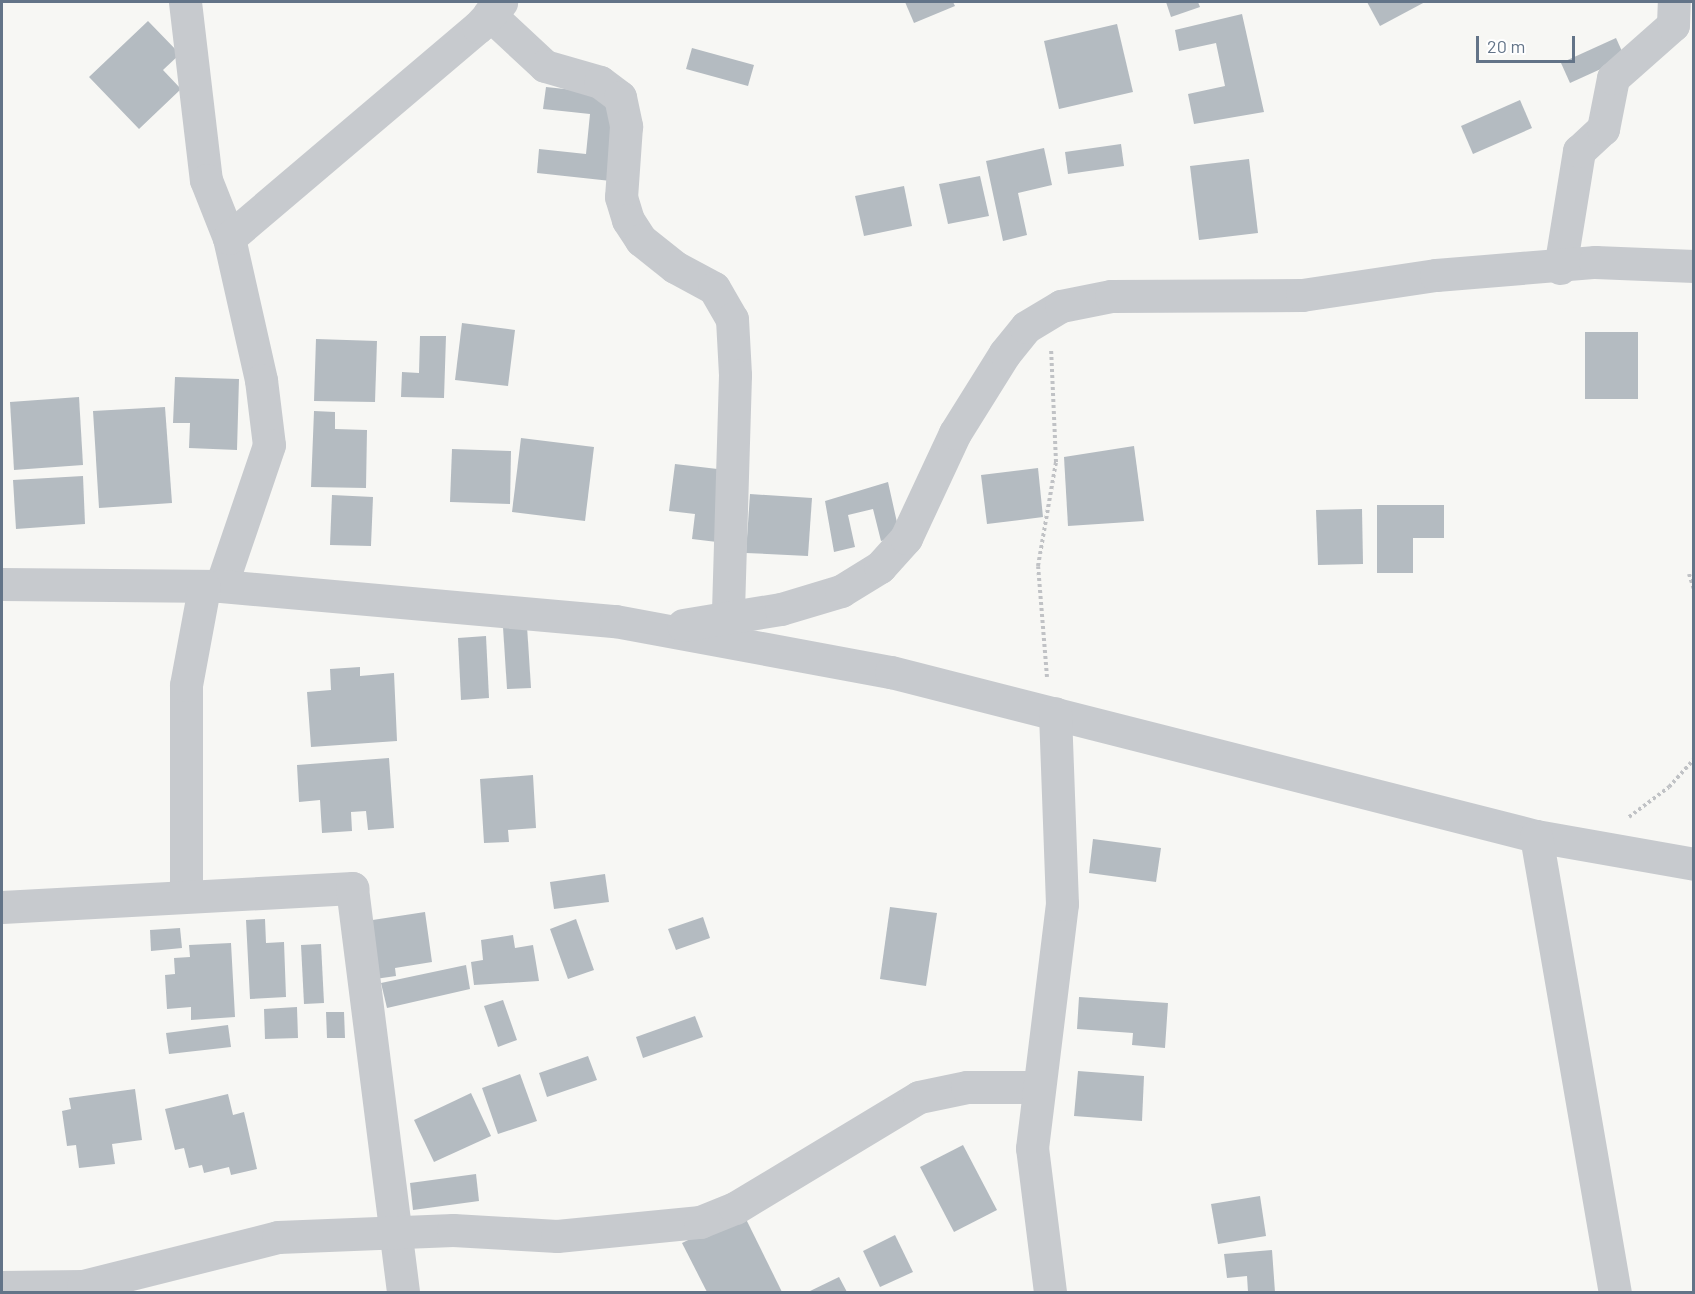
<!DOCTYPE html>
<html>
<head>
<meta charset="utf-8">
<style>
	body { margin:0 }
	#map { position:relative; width:1695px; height:1294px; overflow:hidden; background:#f7f7f4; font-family:Barlow,sans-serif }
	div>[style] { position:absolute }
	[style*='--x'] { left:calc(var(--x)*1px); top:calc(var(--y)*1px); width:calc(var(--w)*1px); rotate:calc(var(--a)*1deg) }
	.building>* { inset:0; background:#b4bbc1 }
	.path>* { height:4px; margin-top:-2px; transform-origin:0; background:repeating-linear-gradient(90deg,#c0c2c5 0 3px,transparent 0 6px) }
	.minor>* { height:33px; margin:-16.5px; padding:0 16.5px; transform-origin:16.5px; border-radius:16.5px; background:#c7cace }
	span { translate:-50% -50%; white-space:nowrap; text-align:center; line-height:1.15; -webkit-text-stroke:6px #fff; paint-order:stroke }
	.frame { position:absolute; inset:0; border:3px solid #637488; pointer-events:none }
	.scale { position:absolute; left:1476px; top:36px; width:99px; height:27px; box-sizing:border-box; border:3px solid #637488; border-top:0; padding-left:8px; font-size:18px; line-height:21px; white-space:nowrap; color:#637488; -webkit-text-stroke:4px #fff; paint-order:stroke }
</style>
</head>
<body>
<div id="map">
	<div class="building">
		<i style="clip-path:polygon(905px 2px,953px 2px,955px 6px,914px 23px)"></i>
		<i style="clip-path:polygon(1166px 2px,1198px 2px,1200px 7px,1171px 17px)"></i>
		<i style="clip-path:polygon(1367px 2px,1425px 2px,1380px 26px)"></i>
		<i style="clip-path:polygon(1242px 14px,1264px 112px,1194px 124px,1188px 94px,1225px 86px,1216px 43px,1179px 51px,1175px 30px)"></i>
		<i style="clip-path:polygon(148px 21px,180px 54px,163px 70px,181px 89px,139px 129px,89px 77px)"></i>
		<i style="clip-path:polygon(1117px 24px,1133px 92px,1059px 109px,1044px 41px)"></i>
		<i style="clip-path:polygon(1616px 38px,1625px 58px,1570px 83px,1561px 63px)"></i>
		<i style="clip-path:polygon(692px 48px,754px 65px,748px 86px,686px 69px)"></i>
		<i style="clip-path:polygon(546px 87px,612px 94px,611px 181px,537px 173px,539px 149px,586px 154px,590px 114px,543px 109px)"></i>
		<i style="clip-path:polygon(1520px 100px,1532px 128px,1473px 154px,1461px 126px)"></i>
		<i style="clip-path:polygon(1121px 144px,1124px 166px,1068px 174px,1065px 152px)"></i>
		<i style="clip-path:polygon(1044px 148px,1052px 185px,1018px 193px,1027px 235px,1003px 241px,986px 161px)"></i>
		<i style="clip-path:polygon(1249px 159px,1258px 233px,1199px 240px,1190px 166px)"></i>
		<i style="clip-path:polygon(980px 176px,989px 216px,948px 224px,939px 184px)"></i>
		<i style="clip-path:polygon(904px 186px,912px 226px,864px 236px,855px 196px)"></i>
		<i style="clip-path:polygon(462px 323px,515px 330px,508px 386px,455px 380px)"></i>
		<i style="clip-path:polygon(1585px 332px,1638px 332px,1638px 399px,1585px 399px)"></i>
		<i style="clip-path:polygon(420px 336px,446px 336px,444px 398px,401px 397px,402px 372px,419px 373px)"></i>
		<i style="clip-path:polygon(316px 339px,377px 341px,375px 402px,314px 401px)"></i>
		<i style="clip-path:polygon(175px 377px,239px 379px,237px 450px,189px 448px,190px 423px,173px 423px)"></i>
		<i style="clip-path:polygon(79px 397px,83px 465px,14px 470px,10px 402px)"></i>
		<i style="clip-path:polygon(165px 407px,172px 503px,99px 508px,93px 411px)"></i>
		<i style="clip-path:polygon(314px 411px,335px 412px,335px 429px,367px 430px,366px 488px,311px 487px)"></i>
		<i style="clip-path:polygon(521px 438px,594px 447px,585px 521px,512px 512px)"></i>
		<i style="clip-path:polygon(1134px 446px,1144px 521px,1068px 526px,1064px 457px)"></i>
		<i style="clip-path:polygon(452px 449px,511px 451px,510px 504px,450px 502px)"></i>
		<i style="clip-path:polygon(675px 464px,726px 470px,717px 542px,692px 539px,695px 514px,669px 511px)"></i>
		<i style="clip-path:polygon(1038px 468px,1043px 517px,987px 524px,981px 475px)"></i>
		<i style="clip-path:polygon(83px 476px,85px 524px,16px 529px,13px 480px)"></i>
		<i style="clip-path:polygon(888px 482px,900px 536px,881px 541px,873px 509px,848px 515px,855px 547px,834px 552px,825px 501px)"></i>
		<i style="clip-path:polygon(750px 494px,812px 498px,808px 556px,746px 553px)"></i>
		<i style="clip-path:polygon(332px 495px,373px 497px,371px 546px,330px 545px)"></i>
		<i style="clip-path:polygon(1377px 505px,1444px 505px,1444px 538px,1413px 538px,1413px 573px,1377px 573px)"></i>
		<i style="clip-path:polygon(1362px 509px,1363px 564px,1318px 565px,1316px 510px)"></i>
		<i style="clip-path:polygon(527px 626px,531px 688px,507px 689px,503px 627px)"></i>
		<i style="clip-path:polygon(486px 636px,489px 698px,461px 700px,458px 638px)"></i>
		<i style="clip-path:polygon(360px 667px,360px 676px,394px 673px,397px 741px,311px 747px,307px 692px,331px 690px,330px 669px)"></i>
		<i style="clip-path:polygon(389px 758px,394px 828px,368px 830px,366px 811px,351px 812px,352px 831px,322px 833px,320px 800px,299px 802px,297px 765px)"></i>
		<i style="clip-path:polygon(533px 775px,536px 828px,508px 830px,509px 842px,484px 843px,480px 779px)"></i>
		<i style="clip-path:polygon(1093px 839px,1161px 848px,1156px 882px,1089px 873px)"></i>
		<i style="clip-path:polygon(605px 874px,609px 902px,554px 909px,550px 882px)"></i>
		<i style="clip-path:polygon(890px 907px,937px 913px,926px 986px,880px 979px)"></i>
		<i style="clip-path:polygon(425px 912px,432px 962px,395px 968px,396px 976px,375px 979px,366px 921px)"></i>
		<i style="clip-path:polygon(703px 917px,710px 938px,676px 950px,668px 929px)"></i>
		<i style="clip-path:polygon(265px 919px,266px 943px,284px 942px,286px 997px,250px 999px,246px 920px)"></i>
		<i style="clip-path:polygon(576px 919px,594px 970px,568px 979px,550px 929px)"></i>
		<i style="clip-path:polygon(180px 928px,182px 948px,151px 951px,150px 930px)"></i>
		<i style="clip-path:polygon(513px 935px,515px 948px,533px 945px,539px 981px,474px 985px,471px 962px,483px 960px,481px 940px)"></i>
		<i style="clip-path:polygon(231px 943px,235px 1017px,191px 1020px,191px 1007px,167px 1009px,165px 975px,175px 974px,174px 958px,190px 957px,189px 945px)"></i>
		<i style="clip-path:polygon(321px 944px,324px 1003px,304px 1004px,301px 945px)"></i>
		<i style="clip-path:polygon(466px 965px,470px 989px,387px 1008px,381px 983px)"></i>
		<i style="clip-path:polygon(1079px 997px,1168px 1003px,1165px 1048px,1132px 1045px,1133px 1033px,1077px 1029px)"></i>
		<i style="clip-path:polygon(503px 1000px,517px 1040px,498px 1047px,484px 1006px)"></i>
		<i style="clip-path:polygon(297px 1007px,298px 1038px,265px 1039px,264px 1009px)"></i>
		<i style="clip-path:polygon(326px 1012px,344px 1012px,345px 1038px,327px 1038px)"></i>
		<i style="clip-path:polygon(695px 1016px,703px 1037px,643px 1058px,636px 1037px)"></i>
		<i style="clip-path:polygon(228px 1025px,231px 1047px,169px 1054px,166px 1033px)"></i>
		<i style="clip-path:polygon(588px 1056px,597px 1080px,547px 1097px,539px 1073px)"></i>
		<i style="clip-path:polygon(1078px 1071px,1144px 1076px,1142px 1121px,1074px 1116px)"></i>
		<i style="clip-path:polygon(520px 1074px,537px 1121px,498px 1134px,482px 1088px)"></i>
		<i style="clip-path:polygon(135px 1089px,142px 1140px,112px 1144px,115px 1164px,79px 1168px,76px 1145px,67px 1146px,62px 1111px,71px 1109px,69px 1098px)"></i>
		<i style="clip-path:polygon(471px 1093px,491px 1136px,434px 1162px,414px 1120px)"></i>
		<i style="clip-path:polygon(228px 1094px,233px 1115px,244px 1112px,257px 1169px,231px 1175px,229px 1167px,204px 1173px,202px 1165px,189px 1168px,184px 1148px,175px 1150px,165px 1109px)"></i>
		<i style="clip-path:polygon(963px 1145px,997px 1210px,954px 1232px,920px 1167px)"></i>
		<i style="clip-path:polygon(476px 1174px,479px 1201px,413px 1210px,410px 1183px)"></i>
		<i style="clip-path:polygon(1260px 1196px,1266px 1236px,1218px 1244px,1211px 1204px)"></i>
		<i style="clip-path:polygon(743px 1213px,782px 1292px,707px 1292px,682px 1243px)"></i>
		<i style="clip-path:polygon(895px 1235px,913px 1272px,880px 1287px,863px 1251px)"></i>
		<i style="clip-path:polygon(1272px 1250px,1275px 1292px,1248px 1292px,1247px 1276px,1227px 1278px,1224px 1254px)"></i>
		<i style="clip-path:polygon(839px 1277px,847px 1292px,808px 1292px)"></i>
	</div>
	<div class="path">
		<i style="--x:1689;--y:574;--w:16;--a:72"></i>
		<i style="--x:1047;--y:677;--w:111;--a:-94.6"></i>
		<i style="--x:1038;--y:566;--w:106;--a:-80.2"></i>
		<i style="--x:1056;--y:462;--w:113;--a:-92.5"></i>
		<i style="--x:1629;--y:817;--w:50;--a:-36.9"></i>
		<i style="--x:1669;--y:787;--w:38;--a:-48"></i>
	</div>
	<div class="minor">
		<i style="--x:185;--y:2;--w:179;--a:83.3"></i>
		<i style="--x:206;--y:180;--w:62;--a:68.4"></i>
		<i style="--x:229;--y:238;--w:146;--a:77.3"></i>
		<i style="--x:261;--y:380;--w:65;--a:83"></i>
		<i style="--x:269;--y:445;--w:149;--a:108.8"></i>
		<i style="--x:489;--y:14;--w:76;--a:42.9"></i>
		<i style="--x:545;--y:66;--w:57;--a:16.2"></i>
		<i style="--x:600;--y:82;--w:25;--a:37"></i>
		<i style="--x:620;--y:97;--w:30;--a:78"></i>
		<i style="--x:626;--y:126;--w:71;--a:94"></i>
		<i style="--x:621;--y:197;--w:24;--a:73"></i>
		<i style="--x:628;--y:220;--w:24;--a:57"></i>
		<i style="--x:641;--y:240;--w:43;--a:38.5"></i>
		<i style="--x:675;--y:267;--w:44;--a:28.3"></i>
		<i style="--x:714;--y:288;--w:36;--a:60"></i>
		<i style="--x:732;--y:319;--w:56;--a:86.9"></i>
		<i style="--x:735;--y:375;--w:243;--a:91.7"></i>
		<i style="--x:229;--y:238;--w:326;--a:-40.3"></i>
		<i style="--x:478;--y:27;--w:34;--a:-47"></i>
		<i style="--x:1560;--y:268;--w:119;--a:-80.8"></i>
		<i style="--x:1579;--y:151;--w:33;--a:-43"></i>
		<i style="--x:1603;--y:129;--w:52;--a:-78.9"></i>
		<i style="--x:1613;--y:78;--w:80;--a:-41.5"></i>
		<i style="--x:1673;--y:25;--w:23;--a:-88"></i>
		<i style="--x:2;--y:584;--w:219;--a:0.5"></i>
		<i style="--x:221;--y:586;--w:396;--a:5.1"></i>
		<i style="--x:615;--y:621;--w:281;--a:10.5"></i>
		<i style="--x:891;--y:672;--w:666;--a:14.27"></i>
		<i style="--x:1536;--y:836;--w:160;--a:10"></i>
		<i style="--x:683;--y:625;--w:99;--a:-9.3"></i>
		<i style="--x:781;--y:609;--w:63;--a:-16.7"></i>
		<i style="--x:841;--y:591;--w:46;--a:-31.6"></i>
		<i style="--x:880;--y:567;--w:39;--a:-48"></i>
		<i style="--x:906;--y:538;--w:116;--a:-65"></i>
		<i style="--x:955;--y:433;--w:94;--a:-58"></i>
		<i style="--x:1005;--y:353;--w:33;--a:-51"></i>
		<i style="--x:1026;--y:327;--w:41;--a:-31"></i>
		<i style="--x:1061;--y:306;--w:51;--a:-11.3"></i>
		<i style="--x:1111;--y:296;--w:191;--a:-0.3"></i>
		<i style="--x:1302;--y:295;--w:135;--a:-8.5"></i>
		<i style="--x:1436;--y:275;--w:160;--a:-4.7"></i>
		<i style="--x:1595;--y:262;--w:99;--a:2.3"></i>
		<i style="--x:1536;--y:836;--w:463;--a:80.2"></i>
		<i style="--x:186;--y:894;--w:209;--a:-90"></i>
		<i style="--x:186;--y:685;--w:99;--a:-79.5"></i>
		<i style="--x:2;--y:907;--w:351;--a:-3.1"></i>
		<i style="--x:352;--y:888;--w:407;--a:82.8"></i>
		<i style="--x:2;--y:1287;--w:81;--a:-0.7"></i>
		<i style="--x:83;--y:1286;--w:201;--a:-14.1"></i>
		<i style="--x:278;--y:1237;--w:175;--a:-2.3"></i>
		<i style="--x:453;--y:1230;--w:104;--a:3.3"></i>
		<i style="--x:557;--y:1236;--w:144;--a:-5.6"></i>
		<i style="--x:700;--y:1222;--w:38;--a:-22"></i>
		<i style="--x:735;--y:1208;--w:215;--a:-31.1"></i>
		<i style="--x:919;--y:1097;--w:49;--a:-11.8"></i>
		<i style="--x:967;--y:1087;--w:70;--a:0"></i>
		<i style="--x:1050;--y:1292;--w:145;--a:-97.1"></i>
		<i style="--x:1032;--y:1148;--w:246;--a:-83"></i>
		<i style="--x:1062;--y:904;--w:191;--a:-92.1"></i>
	</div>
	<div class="frame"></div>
	<div class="scale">20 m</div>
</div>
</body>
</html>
